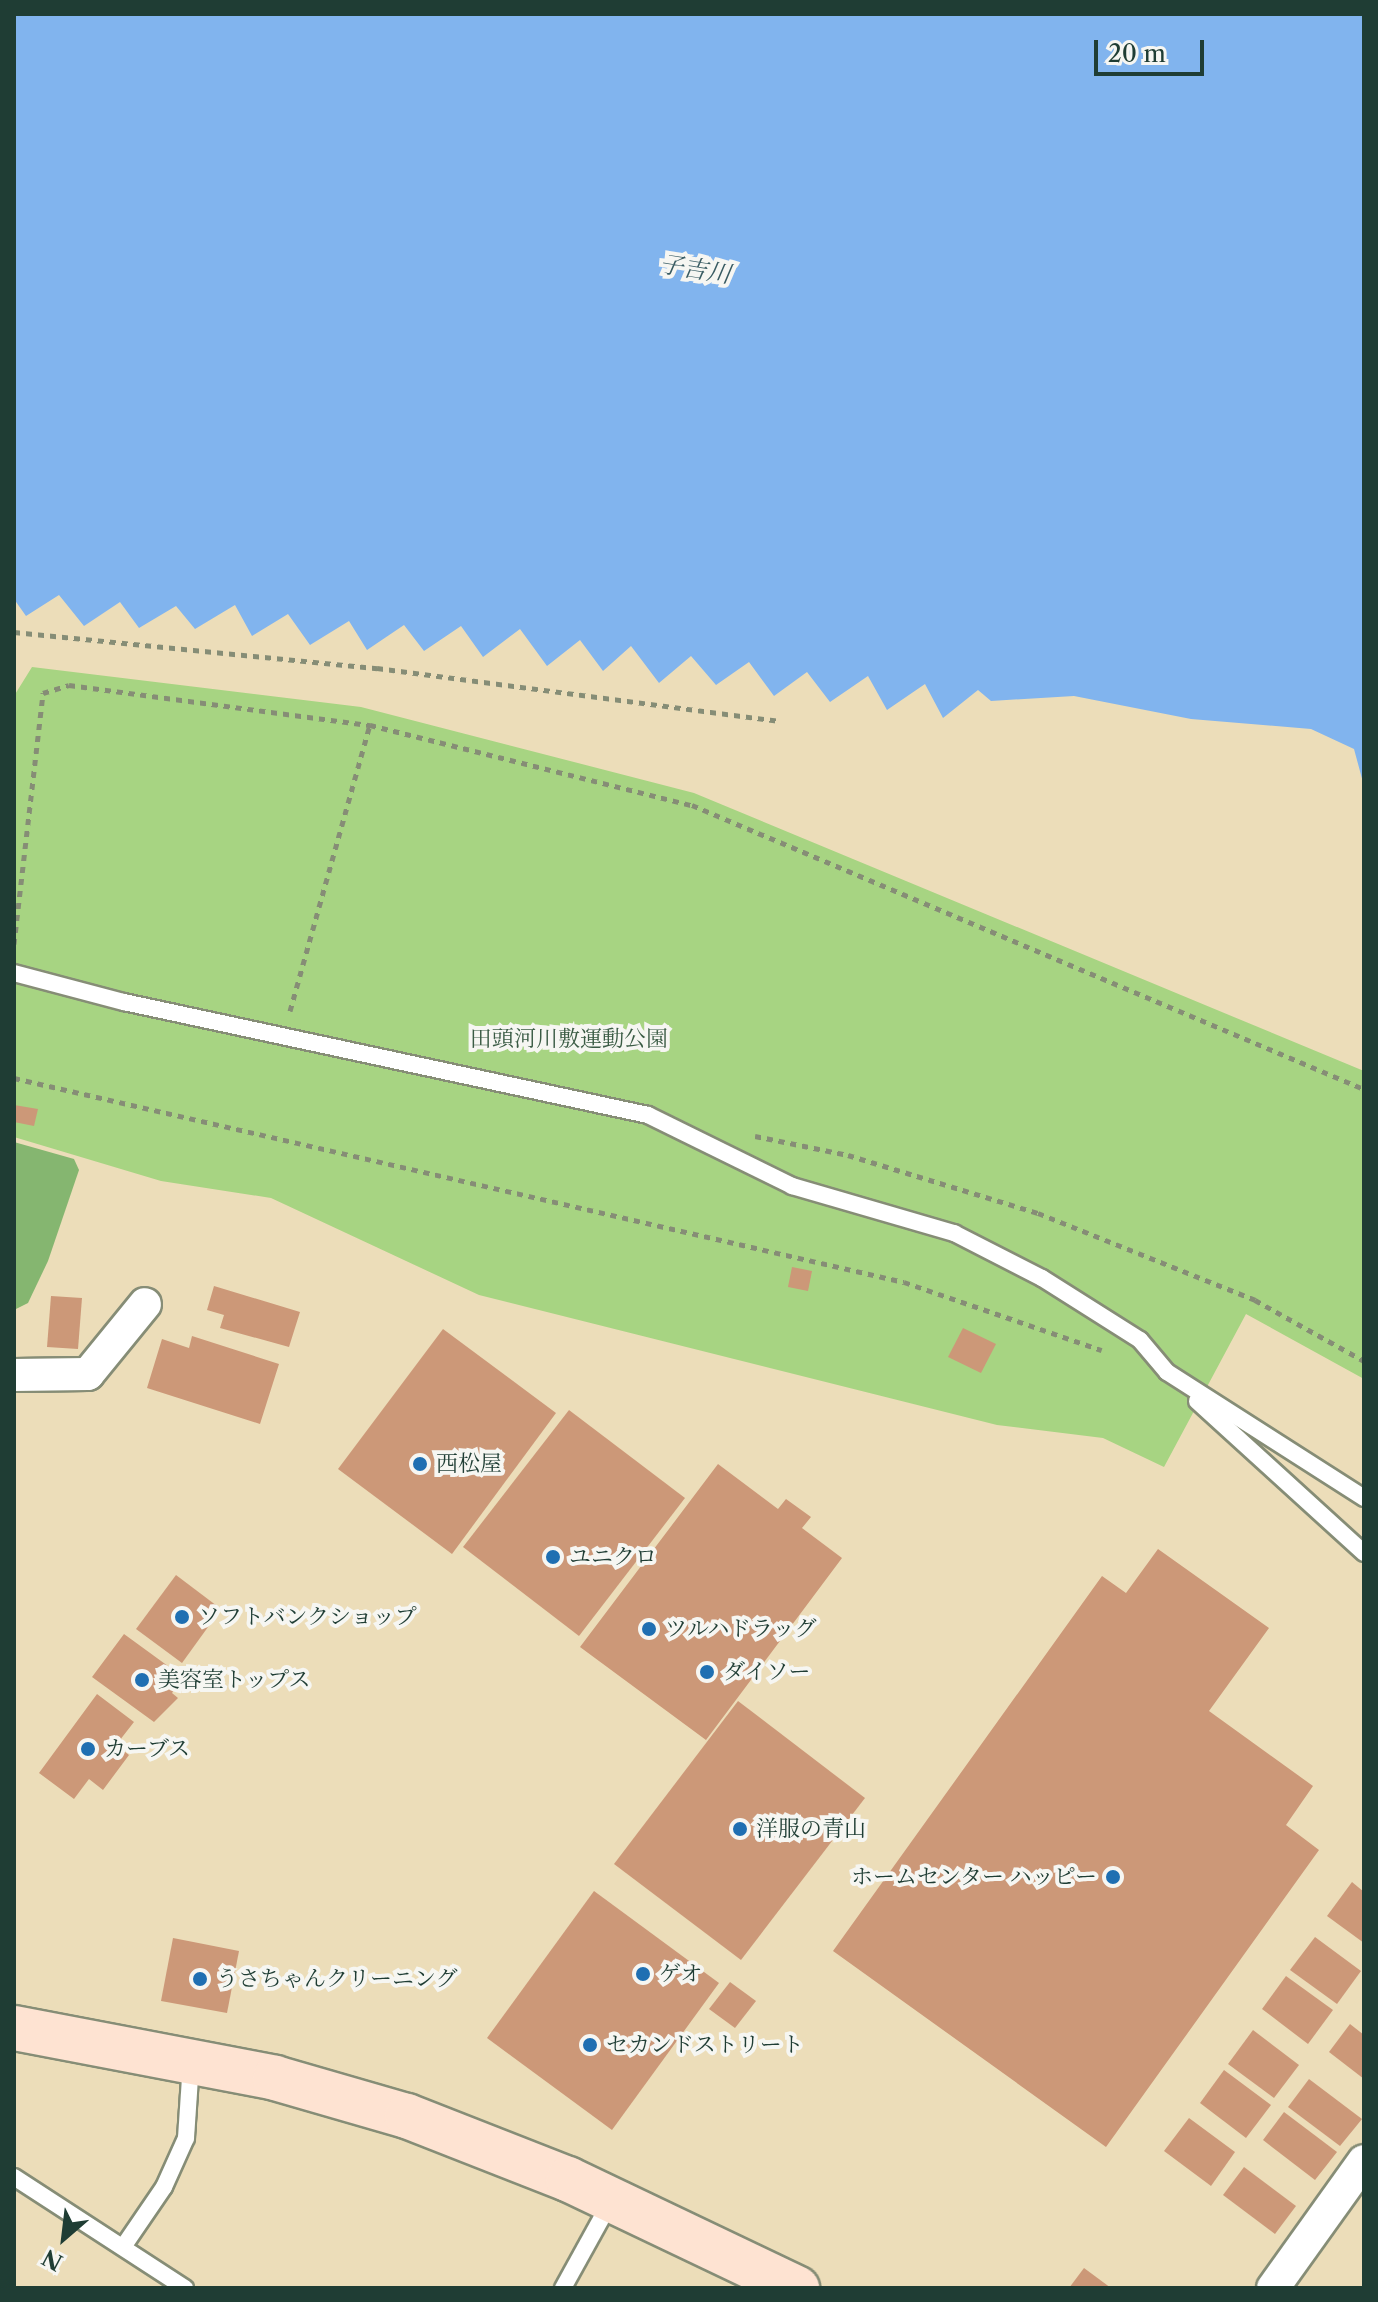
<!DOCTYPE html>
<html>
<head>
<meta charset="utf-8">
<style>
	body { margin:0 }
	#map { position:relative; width:1378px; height:2302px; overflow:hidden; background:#ecddb9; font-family:"Libre Caslon Text","Noto Serif JP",serif }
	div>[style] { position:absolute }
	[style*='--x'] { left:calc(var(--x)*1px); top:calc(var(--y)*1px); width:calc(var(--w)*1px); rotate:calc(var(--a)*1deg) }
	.green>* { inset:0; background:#a7d482 }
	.forest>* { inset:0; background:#85b670 }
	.water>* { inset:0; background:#81b4ee }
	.building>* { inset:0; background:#cc9878 }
	.path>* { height:5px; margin-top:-2.5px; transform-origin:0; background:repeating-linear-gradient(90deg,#868d76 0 6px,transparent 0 12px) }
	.roads { filter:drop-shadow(2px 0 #868d76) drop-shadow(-2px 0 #868d76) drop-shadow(0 2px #868d76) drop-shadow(0 -2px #868d76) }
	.lane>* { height:16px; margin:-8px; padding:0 8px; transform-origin:8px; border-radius:8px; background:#fff }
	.street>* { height:32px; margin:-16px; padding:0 16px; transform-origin:16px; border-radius:16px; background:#fff }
	.secondary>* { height:44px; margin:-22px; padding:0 22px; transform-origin:22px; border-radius:22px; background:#fee3d2 }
	.dots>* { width:22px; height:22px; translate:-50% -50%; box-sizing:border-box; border:4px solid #f6f6f2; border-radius:50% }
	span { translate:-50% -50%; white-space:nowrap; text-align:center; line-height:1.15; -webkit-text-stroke:8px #f6f6f2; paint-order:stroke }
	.park-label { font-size:22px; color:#3a5b44 }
	.poi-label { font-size:22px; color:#1f3d34 }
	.left { translate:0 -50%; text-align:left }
	.right { translate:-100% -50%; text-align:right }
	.water-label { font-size:24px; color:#385b62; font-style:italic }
	.frame { position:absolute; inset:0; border:16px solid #1f3d34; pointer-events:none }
	.north { position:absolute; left:24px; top:2198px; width:80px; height:80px; -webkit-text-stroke:6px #f6f6f2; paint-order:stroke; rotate:208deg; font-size:22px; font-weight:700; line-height:32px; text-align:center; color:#1f3d34 }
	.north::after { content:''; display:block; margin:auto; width:28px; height:36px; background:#1f3d34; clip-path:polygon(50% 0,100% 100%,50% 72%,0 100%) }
	.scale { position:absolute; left:1094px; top:40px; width:110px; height:36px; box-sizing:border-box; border:4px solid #1f3d34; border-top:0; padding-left:10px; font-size:24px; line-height:28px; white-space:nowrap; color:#1f3d34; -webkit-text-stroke:6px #f6f6f2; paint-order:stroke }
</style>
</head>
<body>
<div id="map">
	<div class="green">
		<i style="clip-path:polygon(32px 667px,361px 707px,694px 793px,1364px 1071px,1364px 1379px,1246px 1314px,1164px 1467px,1103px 1438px,997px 1425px,479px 1295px,271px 1198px,161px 1181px,14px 1137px,14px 696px)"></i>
	</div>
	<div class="forest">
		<i style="clip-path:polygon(14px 1142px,74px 1159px,79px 1170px,48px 1261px,28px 1303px,14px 1310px)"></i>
	</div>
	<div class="water">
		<i style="clip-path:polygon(14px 14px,1364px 14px,1364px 786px,1354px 749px,1311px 729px,1191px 719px,1074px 696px,991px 701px,978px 690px,943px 718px,925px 684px,887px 710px,868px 676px,830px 702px,807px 672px,774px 696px,749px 662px,716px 685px,691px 656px,659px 683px,631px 646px,603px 671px,580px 640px,547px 666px,520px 629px,483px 657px,461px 626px,424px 651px,404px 625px,367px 650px,349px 621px,310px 645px,288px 614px,252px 636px,235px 605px,195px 629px,176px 606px,139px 628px,120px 602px,84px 626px,59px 595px,26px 616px,14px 599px)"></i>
	</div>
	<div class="building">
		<i style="clip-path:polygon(14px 1105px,38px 1109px,34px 1126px,14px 1122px)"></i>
		<i style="clip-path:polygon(792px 1267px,812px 1271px,808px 1291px,788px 1287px)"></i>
		<i style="clip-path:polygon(214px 1286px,300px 1312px,289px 1347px,220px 1328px,224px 1315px,207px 1310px)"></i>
		<i style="clip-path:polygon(51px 1296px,82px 1298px,78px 1349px,47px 1347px)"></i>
		<i style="clip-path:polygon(963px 1328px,996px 1344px,981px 1373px,948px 1357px)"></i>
		<i style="clip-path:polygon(443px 1329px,556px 1413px,452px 1554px,338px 1469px)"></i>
		<i style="clip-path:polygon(192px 1336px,279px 1364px,260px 1424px,147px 1388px,162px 1339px,189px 1348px)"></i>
		<i style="clip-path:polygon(569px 1410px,685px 1498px,579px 1636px,463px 1547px)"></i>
		<i style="clip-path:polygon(718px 1464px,778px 1509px,786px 1499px,811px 1517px,802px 1528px,842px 1558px,706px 1740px,580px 1647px)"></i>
		<i style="clip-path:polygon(1158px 1549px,1269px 1628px,1209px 1711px,1313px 1786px,1286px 1825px,1319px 1850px,1106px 2147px,833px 1951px,1102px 1576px,1126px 1593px)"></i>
		<i style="clip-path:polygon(176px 1575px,221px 1609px,182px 1663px,136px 1629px)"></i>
		<i style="clip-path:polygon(124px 1634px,183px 1677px,172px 1693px,178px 1698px,154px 1722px,92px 1677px)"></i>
		<i style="clip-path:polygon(97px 1694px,134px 1722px,116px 1745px,129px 1755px,103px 1790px,89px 1779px,74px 1799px,39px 1773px)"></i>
		<i style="clip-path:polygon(738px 1701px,865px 1798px,741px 1960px,614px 1864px)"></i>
		<i style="clip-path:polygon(1352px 1882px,1364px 1892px,1364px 1943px,1327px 1916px)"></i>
		<i style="clip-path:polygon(594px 1891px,719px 1983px,612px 2130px,487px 2038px)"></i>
		<i style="clip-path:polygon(1315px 1937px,1361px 1971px,1337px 2004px,1290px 1970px)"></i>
		<i style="clip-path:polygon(173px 1938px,239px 1951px,227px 2013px,161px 2001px)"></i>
		<i style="clip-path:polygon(1286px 1976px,1333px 2010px,1308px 2044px,1262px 2009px)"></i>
		<i style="clip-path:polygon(730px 1982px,756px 2001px,735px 2028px,709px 2009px)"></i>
		<i style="clip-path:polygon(1350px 2024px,1364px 2035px,1364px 2079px,1329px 2052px)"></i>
		<i style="clip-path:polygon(1253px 2030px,1299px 2065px,1274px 2098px,1228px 2064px)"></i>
		<i style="clip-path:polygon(1224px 2070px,1271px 2105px,1246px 2138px,1200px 2103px)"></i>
		<i style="clip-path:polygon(1309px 2079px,1362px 2119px,1340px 2146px,1288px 2107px)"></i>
		<i style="clip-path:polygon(1284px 2112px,1337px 2152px,1315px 2180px,1263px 2140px)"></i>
		<i style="clip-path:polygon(1189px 2118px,1235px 2152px,1211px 2186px,1164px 2151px)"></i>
		<i style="clip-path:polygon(1244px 2167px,1296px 2206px,1275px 2234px,1223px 2195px)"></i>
		<i style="clip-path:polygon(1084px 2268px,1111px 2288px,1069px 2288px)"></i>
	</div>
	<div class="path">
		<i style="--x:14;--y:632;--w:365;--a:5.7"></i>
		<i style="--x:377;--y:668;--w:403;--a:7.5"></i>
		<i style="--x:14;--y:944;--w:253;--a:-83.4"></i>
		<i style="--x:43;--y:693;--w:27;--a:-17"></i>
		<i style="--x:69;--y:685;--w:304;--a:7.6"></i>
		<i style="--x:290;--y:1011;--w:297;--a:-74.4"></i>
		<i style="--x:370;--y:725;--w:332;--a:14"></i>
		<i style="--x:692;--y:805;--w:730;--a:22.91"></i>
		<i style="--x:14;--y:1078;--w:913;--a:12.91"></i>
		<i style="--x:904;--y:1282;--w:209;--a:19"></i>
		<i style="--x:755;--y:1136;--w:95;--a:11.5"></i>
		<i style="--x:848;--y:1155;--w:199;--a:17"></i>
		<i style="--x:1038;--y:1213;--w:234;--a:21.8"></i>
		<i style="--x:1255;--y:1300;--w:125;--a:29.2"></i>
	</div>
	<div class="roads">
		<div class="lane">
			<i style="--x:14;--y:973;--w:114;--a:14.8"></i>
			<i style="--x:124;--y:1002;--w:536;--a:12.17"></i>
			<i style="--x:648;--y:1115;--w:161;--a:26.2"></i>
			<i style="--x:792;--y:1186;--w:169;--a:16.2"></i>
			<i style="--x:954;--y:1233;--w:99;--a:27.1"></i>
			<i style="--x:1042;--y:1278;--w:116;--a:32.3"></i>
			<i style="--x:1140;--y:1340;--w:42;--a:49.8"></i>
			<i style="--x:1167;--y:1372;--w:234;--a:32.6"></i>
			<i style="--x:1197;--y:1401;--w:226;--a:42.3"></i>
			<i style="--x:14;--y:2177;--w:204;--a:33"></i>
			<i style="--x:123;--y:2247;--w:73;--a:-55.7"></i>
			<i style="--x:164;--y:2187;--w:54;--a:-65.8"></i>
			<i style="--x:186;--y:2138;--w:76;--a:-86.2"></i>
			<i style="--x:563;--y:2288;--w:99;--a:-61.1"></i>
		</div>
		<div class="street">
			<i style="--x:14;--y:1375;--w:74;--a:-0.8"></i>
			<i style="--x:88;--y:1374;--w:90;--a:-50.8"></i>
			<i style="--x:1273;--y:2288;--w:156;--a:-54.4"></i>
		</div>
		<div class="secondary">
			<i style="--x:14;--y:2028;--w:266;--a:10.8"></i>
			<i style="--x:275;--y:2078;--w:137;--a:16.1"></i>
			<i style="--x:407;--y:2116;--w:173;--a:21.4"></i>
			<i style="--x:568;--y:2179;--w:254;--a:25.5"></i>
		</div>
	</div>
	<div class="dots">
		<i style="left:420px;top:1464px;background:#1f6fb2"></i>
		<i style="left:553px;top:1557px;background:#1f6fb2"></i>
		<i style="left:182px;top:1617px;background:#1f6fb2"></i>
		<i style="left:649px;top:1629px;background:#1f6fb2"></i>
		<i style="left:707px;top:1672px;background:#1f6fb2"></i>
		<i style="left:142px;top:1680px;background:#1f6fb2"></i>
		<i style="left:88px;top:1749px;background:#1f6fb2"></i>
		<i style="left:740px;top:1829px;background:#1f6fb2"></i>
		<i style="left:1113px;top:1877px;background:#1f6fb2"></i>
		<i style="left:643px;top:1974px;background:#1f6fb2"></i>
		<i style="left:200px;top:1979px;background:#1f6fb2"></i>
		<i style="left:590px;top:2045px;background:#1f6fb2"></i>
	</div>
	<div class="park-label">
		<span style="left:569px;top:1039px">田頭河川敷運動公園</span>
	</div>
	<div class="poi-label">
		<span class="left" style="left:436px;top:1464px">西松屋</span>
		<span class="left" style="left:569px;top:1557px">ユニクロ</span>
		<span class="left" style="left:198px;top:1617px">ソフトバンクショップ</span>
		<span class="left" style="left:665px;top:1629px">ツルハドラッグ</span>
		<span class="left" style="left:723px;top:1672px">ダイソー</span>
		<span class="left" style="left:158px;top:1680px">美容室トップス</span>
		<span class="left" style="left:104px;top:1749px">カーブス</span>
		<span class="left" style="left:756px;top:1829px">洋服の青山</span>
		<span class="right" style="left:1097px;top:1877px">ホームセンター ハッピー</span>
		<span class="left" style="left:659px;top:1974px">ゲオ</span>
		<span class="left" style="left:216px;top:1979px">うさちゃんクリーニング</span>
		<span class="left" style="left:606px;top:2045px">セカンドストリート</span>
	</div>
	<div class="water-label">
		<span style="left:695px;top:269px;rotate:9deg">子吉川</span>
	</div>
	<div class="frame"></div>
	<div class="north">N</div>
	<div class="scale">20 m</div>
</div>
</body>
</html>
